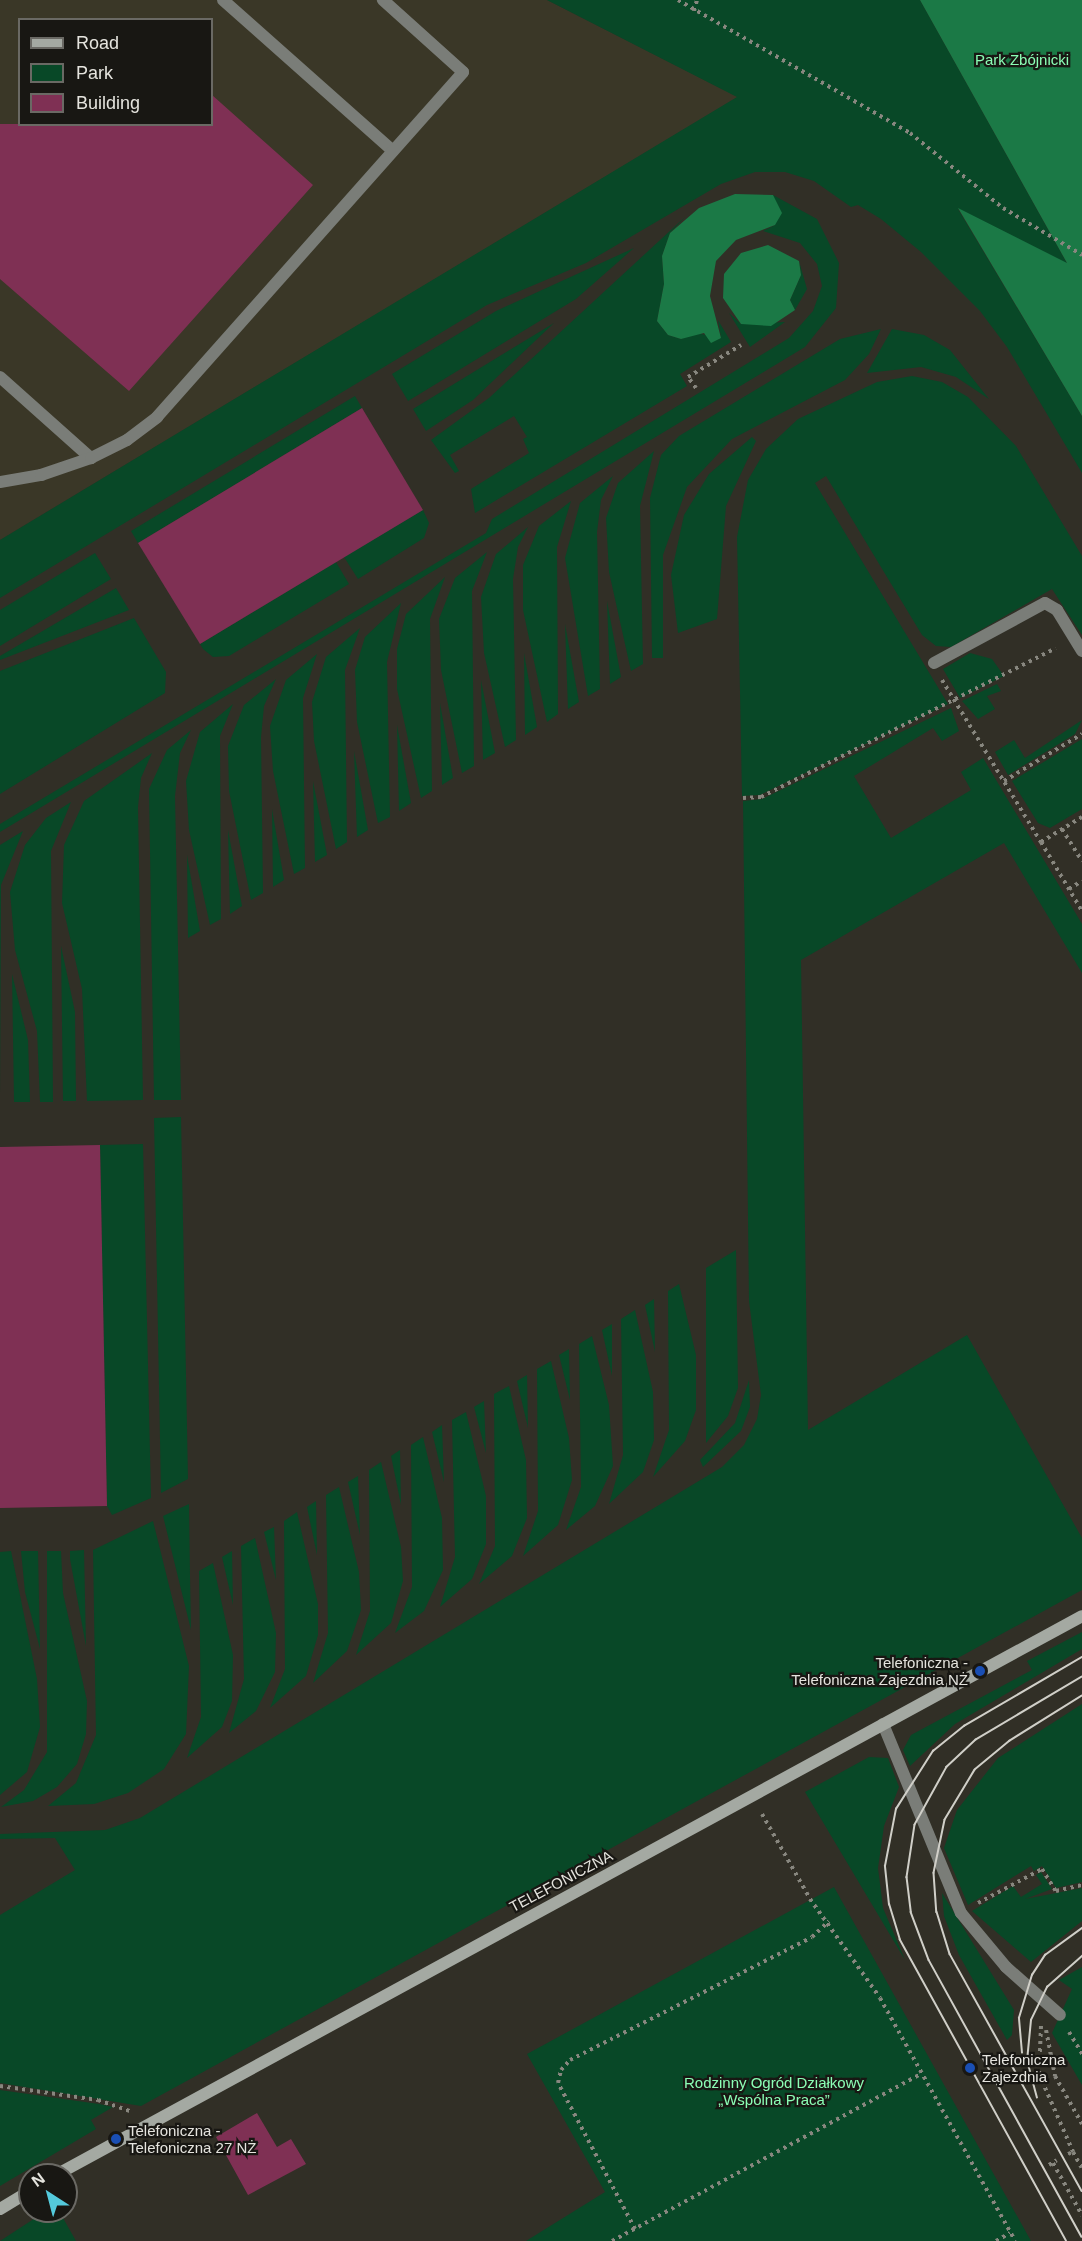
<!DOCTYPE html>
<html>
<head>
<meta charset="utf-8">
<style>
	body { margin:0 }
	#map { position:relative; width:1082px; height:2241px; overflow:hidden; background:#312f26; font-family:Arial,sans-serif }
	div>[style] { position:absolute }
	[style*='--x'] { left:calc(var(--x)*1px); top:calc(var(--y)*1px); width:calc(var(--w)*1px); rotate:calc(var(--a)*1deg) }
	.built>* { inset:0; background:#3a3727 }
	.green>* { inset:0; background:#084827 }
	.forest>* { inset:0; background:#1b7946 }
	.building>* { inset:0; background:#7f3054 }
	.path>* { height:4px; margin-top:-2px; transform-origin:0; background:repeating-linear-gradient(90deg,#88877f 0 3px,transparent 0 7.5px) }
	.lane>* { height:12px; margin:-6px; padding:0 6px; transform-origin:6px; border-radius:6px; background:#7a7d78 }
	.secondary>* { height:12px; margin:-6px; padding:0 6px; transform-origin:6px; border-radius:6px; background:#a4a9a2 }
	.tram>* { height:1.5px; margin:-0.75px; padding:0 0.75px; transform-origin:0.75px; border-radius:0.75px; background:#d0cfc8 }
	.dots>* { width:16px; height:16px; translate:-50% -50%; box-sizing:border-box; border:3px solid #181713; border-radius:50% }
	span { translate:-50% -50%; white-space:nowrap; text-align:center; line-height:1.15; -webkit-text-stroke:4.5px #181713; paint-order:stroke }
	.park-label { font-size:15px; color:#8bfeb5 }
	.poi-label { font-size:15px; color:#e5e4de }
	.right { translate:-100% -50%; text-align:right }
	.left { translate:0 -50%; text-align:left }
	.street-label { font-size:15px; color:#e5e4de }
	.legend { position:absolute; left:18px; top:18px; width:195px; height:108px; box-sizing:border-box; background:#181713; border:2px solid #6a6964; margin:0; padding:8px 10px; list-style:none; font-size:18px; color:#e5e4de }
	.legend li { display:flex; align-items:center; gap:12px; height:30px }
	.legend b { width:30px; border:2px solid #6a6964 }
	.north { position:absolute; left:18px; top:2163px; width:60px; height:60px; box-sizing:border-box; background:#181713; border:2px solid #6a6964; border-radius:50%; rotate:324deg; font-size:16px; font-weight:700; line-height:24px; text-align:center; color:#e5e4de }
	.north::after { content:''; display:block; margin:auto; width:21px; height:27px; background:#54cadc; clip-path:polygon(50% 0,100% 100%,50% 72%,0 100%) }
</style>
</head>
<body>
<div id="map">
	<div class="built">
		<i style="clip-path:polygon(evenodd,0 0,547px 0,738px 97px,0 540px,0 0,20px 20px,212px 20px,212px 124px,20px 124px,20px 20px)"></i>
	</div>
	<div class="green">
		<i style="clip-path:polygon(547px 0,920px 0,1068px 265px,958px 209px,1082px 416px,1082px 473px,1007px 347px,980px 311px,921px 252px,881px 219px,858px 205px,851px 207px,814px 181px,785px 172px,755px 172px,721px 184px,586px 263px,487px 305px,0 598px,0 540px,737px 97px)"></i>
		<i style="clip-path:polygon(773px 195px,817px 219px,839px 263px,836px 308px,805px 347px,0 832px,0 824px,486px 533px,492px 519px,789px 338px,813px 311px,822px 286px,817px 264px,800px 243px,763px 231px,775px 225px)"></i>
		<i style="clip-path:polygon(685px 217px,670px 233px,662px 256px,664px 284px,657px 321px,668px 335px,681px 339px,691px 332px,721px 338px,718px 320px,731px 342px,680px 374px,687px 386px,475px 513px,471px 489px,529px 453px,523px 439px,527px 437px,514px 416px,450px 455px,459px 471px,455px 473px,431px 440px,489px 398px)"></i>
		<i style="clip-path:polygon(634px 248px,576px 299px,408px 401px,392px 374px,496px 311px)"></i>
		<i style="clip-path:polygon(799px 261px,807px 289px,795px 310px,790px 300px,801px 275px)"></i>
		<i style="clip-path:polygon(729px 313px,741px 324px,785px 322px,750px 347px)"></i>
		<i style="clip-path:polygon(554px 323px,473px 400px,426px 431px,413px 409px)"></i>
		<i style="clip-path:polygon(881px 329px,869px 354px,845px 380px,732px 439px,687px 487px,663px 555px,663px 658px,652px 658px,650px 498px,661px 455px,679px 436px,840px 339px)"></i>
		<i style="clip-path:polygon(892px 329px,924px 335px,950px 350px,989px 399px,956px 377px,921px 367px,867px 373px)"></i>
		<i style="clip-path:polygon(912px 376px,942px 382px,968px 397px,1016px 446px,1082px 556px,1082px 635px,1052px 589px,951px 647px,936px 646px,922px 635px,826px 476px,815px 483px,948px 704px,760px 795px,742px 796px,737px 537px,748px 480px,766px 449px,798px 419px,877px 382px)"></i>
		<i style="clip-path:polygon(355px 396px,362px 408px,138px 543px,131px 531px)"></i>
		<i style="clip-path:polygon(752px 437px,756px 441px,726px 506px,717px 619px,678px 633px,671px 575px,684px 515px,709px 474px)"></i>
		<i style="clip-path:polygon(654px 451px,640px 506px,643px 664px,631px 671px,609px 572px,606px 518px,618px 483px)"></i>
		<i style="clip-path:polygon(613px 476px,601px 500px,597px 532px,600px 689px,588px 696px,565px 558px,580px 503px)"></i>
		<i style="clip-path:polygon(571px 501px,557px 547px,558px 714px,547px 722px,523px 610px,523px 565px,539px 526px)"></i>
		<i style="clip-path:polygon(423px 510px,429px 523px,424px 538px,358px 579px,344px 557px)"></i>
		<i style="clip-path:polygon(528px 527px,518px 547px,513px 579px,516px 740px,505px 747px,484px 653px,481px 597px,496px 554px)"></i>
		<i style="clip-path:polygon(487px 552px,472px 591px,474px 766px,462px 773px,441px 670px,439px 619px,455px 578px)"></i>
		<i style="clip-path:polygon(95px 553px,111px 579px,0 646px,0 610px)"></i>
		<i style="clip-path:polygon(336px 562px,349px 584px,229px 656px,213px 657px,203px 649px,200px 644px)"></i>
		<i style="clip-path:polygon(445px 577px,430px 619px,432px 791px,421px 798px,397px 689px,397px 649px,406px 614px)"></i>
		<i style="clip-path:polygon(116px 588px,129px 610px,0 660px,0 656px)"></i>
		<i style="clip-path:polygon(607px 601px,621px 677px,610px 684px)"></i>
		<i style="clip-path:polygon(401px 603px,387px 662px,390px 817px,378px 823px,357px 722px,355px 670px,365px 637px)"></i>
		<i style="clip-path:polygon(134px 618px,166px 672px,165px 693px,0 794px,0 671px)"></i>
		<i style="clip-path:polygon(565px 624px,579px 702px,568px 709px)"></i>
		<i style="clip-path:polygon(360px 628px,345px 670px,347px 842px,336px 849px,314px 741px,312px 702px,326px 657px)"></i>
		<i style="clip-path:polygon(524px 653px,537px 727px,525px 735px)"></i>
		<i style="clip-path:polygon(970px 653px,992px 659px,1004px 676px,960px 698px,943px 669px)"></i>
		<i style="clip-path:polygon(317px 654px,303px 698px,305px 868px,294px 874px,273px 771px,270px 726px,286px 680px)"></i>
		<i style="clip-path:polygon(276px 679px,264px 706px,261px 737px,263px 893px,251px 900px,229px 791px,228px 746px,244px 705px)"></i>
		<i style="clip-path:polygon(481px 680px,495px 753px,483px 760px)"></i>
		<i style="clip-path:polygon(997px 684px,1001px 691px,987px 696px,995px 709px,978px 719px,962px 701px)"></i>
		<i style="clip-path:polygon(440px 703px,453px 778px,442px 785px)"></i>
		<i style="clip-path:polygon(233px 704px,220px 736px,221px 919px,210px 925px,189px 830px,186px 781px,200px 732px)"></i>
		<i style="clip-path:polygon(951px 708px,959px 731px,942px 741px,933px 728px,854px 776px,891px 838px,971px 790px,961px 772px,983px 758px,1082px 924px,1082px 973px,1004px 843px,801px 960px,808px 1430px,967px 1335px,1082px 1538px,1082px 1590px,141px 2106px,0 2083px,0 1915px,75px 1870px,55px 1838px,0 1839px,0 1834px,105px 1830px,140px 1818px,722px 1467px,744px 1445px,757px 1419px,761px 1395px,749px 1301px,743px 801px,762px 799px)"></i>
		<i style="clip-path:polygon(1082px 720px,1075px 734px,1008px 775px,995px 752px,1014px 740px,1025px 758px)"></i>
		<i style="clip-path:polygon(397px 725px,411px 803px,399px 811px)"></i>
		<i style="clip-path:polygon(191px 730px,180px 753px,175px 796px,181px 1100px,154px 1100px,149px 789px,167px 750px)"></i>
		<i style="clip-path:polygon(1082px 739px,1082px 809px,1050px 828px,1038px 823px,1012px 781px)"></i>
		<i style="clip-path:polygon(354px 751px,368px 830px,357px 837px)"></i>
		<i style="clip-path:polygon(152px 753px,141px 778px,138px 807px,143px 1100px,87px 1101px,82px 989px,62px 903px,64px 845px,84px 801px)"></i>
		<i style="clip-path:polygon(313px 781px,327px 855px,315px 862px)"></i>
		<i style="clip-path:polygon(71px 802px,51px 851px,53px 1102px,40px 1102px,37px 1031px,15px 950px,10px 892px,25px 845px,46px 818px)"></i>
		<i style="clip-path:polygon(272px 809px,284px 880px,273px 887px)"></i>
		<i style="clip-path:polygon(228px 830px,242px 906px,230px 914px)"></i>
		<i style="clip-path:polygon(23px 831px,1px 885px,0 1102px,0 845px)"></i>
		<i style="clip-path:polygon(187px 855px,200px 931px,188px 938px)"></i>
		<i style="clip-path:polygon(61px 946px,75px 1012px,76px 1101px,63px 1101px)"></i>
		<i style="clip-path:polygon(12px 974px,28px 1040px,30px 1102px,14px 1102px)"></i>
		<i style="clip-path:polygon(181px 1117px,188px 1479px,161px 1493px,154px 1118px)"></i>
		<i style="clip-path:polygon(143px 1144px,151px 1498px,112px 1515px,107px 1506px,100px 1145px)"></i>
		<i style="clip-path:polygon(736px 1250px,738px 1388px,728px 1416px,706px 1443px,706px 1268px)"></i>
		<i style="clip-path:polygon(679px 1284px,696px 1355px,696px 1410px,685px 1441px,653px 1477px,669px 1430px,668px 1291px)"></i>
		<i style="clip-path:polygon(654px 1299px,655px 1352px,645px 1305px)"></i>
		<i style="clip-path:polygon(635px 1310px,653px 1392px,654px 1440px,643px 1472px,609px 1504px,623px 1455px,621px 1319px)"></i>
		<i style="clip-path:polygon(612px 1324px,612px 1376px,602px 1330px)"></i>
		<i style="clip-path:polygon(592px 1336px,609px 1405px,613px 1466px,595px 1506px,566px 1530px,581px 1487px,579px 1344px)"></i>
		<i style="clip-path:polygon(569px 1349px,570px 1400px,559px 1355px)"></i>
		<i style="clip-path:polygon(551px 1361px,569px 1438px,572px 1480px,558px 1525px,523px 1556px,538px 1511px,537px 1369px)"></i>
		<i style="clip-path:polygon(527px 1375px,528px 1428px,517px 1381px)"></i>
		<i style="clip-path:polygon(749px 1380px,750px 1407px,741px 1431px,703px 1467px,700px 1460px,735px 1423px)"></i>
		<i style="clip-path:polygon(509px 1386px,526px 1460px,527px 1518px,512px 1556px,479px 1584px,495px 1546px,494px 1394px)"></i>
		<i style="clip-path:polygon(484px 1401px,486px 1453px,474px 1407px)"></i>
		<i style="clip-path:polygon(466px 1412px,486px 1496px,486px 1544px,472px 1579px,440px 1607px,455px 1557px,452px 1420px)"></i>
		<i style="clip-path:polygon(442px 1425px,444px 1482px,432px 1432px)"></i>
		<i style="clip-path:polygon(423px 1437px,442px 1518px,443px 1570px,424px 1611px,395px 1633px,412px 1587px,411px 1445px)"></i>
		<i style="clip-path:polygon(400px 1450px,401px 1505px,391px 1456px)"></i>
		<i style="clip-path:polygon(381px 1462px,401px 1547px,403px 1581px,391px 1623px,356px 1655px,370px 1611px,369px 1470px)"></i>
		<i style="clip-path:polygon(358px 1476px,360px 1535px,348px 1482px)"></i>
		<i style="clip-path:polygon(339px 1487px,359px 1572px,361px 1610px,347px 1651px,313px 1683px,328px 1633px,326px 1495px)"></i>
		<i style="clip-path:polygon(316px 1501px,317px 1555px,307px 1507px)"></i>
		<i style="clip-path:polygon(189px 1504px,190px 1576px,191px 1630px,163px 1516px)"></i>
		<i style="clip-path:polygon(297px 1512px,318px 1604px,318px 1635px,306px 1676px,270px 1708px,285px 1669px,284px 1521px)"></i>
		<i style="clip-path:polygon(153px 1521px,189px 1666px,186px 1734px,164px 1769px,128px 1793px,94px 1804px,48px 1806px,76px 1783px,96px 1735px,93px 1550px)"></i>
		<i style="clip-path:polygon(274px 1527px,276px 1580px,264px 1532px)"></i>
		<i style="clip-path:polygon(255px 1538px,276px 1633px,275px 1672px,256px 1711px,229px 1733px,244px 1679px,241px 1546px)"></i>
		<i style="clip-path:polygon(84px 1550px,86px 1646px,70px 1559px,70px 1551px)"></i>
		<i style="clip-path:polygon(11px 1551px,37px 1679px,40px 1727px,27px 1772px,0 1795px,0 1552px)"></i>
		<i style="clip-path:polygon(21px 1551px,38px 1551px,40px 1649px,25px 1592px)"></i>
		<i style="clip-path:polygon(47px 1551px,61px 1551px,63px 1593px,87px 1701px,86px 1734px,77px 1764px,57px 1787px,33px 1801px,1px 1807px,24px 1790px,47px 1752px)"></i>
		<i style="clip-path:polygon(232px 1551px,233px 1605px,222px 1557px)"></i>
		<i style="clip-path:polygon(213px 1563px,233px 1655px,232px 1701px,222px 1727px,187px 1758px,201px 1717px,199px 1571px)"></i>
		<i style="clip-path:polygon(1082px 1632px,1082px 1649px,955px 1724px,910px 1766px,903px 1750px,911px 1735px,1032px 1670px,1027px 1661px)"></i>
		<i style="clip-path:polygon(1082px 1704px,1082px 1882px,1056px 1888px,1042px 1866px,1034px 1871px,1031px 1866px,968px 1905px,944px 1848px,957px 1810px,998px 1758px)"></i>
		<i style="clip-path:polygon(869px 1757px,888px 1758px,899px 1787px,884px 1826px,878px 1868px,883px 1908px,905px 1960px,805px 1792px)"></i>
		<i style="clip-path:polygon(1041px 1872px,1052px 1889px,1025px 1899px,1082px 1888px,1082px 1921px,1031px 1962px,972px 1911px,1013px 1886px,1021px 1897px,1042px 1884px,1036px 1875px)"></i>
		<i style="clip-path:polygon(834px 1887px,1031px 2241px,526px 2241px,605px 2192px,527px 2054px)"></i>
		<i style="clip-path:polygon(942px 1893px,1014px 2010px,1012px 2035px,1007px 2040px,959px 1955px,944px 1916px)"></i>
		<i style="clip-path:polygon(1082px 1967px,1082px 2085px,1052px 2033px,1072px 1989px,1059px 1980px)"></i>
		<i style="clip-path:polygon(0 2090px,99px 2104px,113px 2107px,91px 2120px,96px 2129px,0 2186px)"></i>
		<i style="clip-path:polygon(46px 2211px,59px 2211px,76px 2241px,0 2241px)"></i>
	</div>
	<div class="forest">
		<i style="clip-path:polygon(920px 0,1082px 0,1082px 416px,958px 208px,1067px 263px)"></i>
		<i style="clip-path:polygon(735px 194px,773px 195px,782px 213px,775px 225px,736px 240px,716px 261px,710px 296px,721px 338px,711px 343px,704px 333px,681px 339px,668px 335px,657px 321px,664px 284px,662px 256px,670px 233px,699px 208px)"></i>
		<i style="clip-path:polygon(768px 245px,799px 261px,801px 275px,790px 300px,795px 310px,771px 326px,741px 324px,723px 298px,724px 274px,741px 253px)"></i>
	</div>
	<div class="building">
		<i style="clip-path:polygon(212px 95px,313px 185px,129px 391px,0 279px,0 124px,212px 124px)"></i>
		<i style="clip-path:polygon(362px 408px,423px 510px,200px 644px,138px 543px)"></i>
		<i style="clip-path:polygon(100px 1145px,107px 1506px,0 1508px,0 1147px)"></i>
		<i style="clip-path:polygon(257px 2113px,277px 2147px,291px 2139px,306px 2164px,248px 2195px,216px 2137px)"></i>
	</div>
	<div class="path">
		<i style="--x:678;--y:0;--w:267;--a:29.8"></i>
		<i style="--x:910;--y:133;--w:119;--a:38.9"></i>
		<i style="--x:1003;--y:208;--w:92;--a:30.7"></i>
		<i style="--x:694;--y:11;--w:11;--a:-75"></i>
		<i style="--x:696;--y:388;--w:14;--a:-126"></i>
		<i style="--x:688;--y:377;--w:62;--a:-31.1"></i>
		<i style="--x:942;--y:680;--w:190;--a:58.6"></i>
		<i style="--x:1041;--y:842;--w:48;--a:-31.4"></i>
		<i style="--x:1004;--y:781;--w:91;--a:-31.1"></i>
		<i style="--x:743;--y:798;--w:18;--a:-3"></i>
		<i style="--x:761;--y:797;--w:330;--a:-26.8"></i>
		<i style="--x:1062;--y:829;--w:38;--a:58"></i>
		<i style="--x:1041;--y:842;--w:80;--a:59.3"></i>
		<i style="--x:1069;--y:889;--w:15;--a:-32"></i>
		<i style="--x:762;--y:1814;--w:98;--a:60.5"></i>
		<i style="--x:810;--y:1899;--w:121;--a:54.7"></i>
		<i style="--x:880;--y:1998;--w:278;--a:60.9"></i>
		<i style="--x:978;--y:1903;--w:72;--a:-28"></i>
		<i style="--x:1042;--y:1869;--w:26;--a:58"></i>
		<i style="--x:1056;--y:1891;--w:27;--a:-13"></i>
		<i style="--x:1041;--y:2026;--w:48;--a:92.4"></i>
		<i style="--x:1039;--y:2074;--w:85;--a:66.4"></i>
		<i style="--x:1046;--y:2030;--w:47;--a:78.9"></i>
		<i style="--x:1055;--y:2076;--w:55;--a:60.6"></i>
		<i style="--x:1069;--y:2032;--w:26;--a:59"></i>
		<i style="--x:0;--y:2086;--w:99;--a:8.1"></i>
		<i style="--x:98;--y:2100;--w:37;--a:19"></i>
		<i style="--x:1068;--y:2154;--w:5;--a:-22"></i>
		<i style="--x:1073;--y:2152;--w:18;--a:61"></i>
		<i style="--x:1053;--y:2163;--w:60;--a:60.9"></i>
		<i style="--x:1049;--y:2165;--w:9;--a:-32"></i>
		<i style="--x:635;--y:2229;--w:165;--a:-117.8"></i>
		<i style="--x:558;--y:2083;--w:13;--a:-77"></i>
		<i style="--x:561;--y:2070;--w:13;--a:-48"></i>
		<i style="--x:570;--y:2060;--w:271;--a:-26.9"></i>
		<i style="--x:812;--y:1937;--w:23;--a:-43"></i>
		<i style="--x:612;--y:2241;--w:351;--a:-28.4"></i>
		<i style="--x:996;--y:2241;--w:16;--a:-30"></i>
	</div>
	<div class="lane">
		<i style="--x:223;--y:0;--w:227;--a:41.6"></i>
		<i style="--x:0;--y:377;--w:122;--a:41.7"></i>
		<i style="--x:0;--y:482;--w:42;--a:-9.7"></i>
		<i style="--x:41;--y:475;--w:53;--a:-18.8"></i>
		<i style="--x:91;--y:458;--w:40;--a:-26.6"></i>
		<i style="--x:127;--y:440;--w:38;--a:-37"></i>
		<i style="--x:157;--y:417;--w:461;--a:-48.4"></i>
		<i style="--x:463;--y:72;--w:108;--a:-138"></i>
		<i style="--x:934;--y:663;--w:126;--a:-28.4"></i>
		<i style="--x:1045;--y:603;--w:14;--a:30"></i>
		<i style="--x:1057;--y:610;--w:48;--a:58.6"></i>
		<i style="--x:883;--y:1724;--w:204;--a:67.6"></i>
		<i style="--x:961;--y:1913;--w:70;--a:50.2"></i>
		<i style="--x:1006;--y:1967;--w:72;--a:41.6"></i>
	</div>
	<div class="secondary">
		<i style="--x:56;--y:2175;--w:1168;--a:-28.58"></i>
		<i style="--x:0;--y:2209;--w:35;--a:-31"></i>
	</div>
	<div class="tram">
		<i style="--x:1082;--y:1677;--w:123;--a:149.3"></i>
		<i style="--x:976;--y:1740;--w:40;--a:137"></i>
		<i style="--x:947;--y:1767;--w:66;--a:118.9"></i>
		<i style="--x:915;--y:1825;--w:53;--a:98.7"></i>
		<i style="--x:907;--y:1877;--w:35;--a:83"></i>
		<i style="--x:911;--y:1912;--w:51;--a:69.4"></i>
		<i style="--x:929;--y:1960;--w:316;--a:61.1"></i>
		<i style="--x:1082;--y:1696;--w:85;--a:148"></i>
		<i style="--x:1010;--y:1741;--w:45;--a:140.4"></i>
		<i style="--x:975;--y:1770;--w:58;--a:121"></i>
		<i style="--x:945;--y:1820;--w:54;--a:101.7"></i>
		<i style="--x:934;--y:1873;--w:39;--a:86"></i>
		<i style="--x:937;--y:1912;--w:44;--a:72.8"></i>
		<i style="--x:950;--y:1954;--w:271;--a:60.9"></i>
		<i style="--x:1022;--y:2053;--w:35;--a:-95"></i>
		<i style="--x:1019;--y:2018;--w:45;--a:-73.2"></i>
		<i style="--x:1032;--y:1975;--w:24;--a:-57"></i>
		<i style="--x:1045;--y:1955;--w:46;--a:-36.1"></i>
		<i style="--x:1037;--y:2098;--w:38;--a:-105"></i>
		<i style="--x:1027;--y:2061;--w:41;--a:-84.4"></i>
		<i style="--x:1031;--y:2020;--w:37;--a:-64"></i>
		<i style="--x:1047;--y:1987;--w:47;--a:-41.5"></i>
		<i style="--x:1066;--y:2241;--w:344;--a:-118.9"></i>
		<i style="--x:900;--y:1940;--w:37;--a:-107"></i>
		<i style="--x:889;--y:1905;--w:39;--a:-96"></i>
		<i style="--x:885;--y:1866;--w:58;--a:-79.1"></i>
		<i style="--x:896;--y:1809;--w:69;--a:-57.5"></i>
		<i style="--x:933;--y:1751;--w:40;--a:-39"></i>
		<i style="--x:964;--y:1726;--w:137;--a:-30.3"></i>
	</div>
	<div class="dots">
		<i style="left:980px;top:1671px;background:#1a4fb4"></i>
		<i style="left:970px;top:2068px;background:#1a4fb4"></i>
		<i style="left:116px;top:2139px;background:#1a4fb4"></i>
	</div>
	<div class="park-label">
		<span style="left:1022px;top:60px">Park Zbójnicki</span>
		<span style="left:774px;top:2091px">Rodzinny Ogród Działkowy<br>„Wspólna Praca”</span>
	</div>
	<div class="poi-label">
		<span class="right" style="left:968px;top:1671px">Telefoniczna -<br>Telefoniczna Zajezdnia NŻ</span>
		<span class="left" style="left:982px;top:2068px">Telefoniczna<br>Zajezdnia</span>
		<span class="left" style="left:128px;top:2139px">Telefoniczna -<br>Telefoniczna 27 NŻ</span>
	</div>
	<div class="street-label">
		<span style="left:561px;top:1881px;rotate:-28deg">TELEFONICZNA</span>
	</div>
	<ul class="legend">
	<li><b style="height:8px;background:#a4a9a2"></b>Road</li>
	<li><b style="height:16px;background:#084827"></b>Park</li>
	<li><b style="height:16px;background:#7f3054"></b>Building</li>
	</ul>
	<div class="north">N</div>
</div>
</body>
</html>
